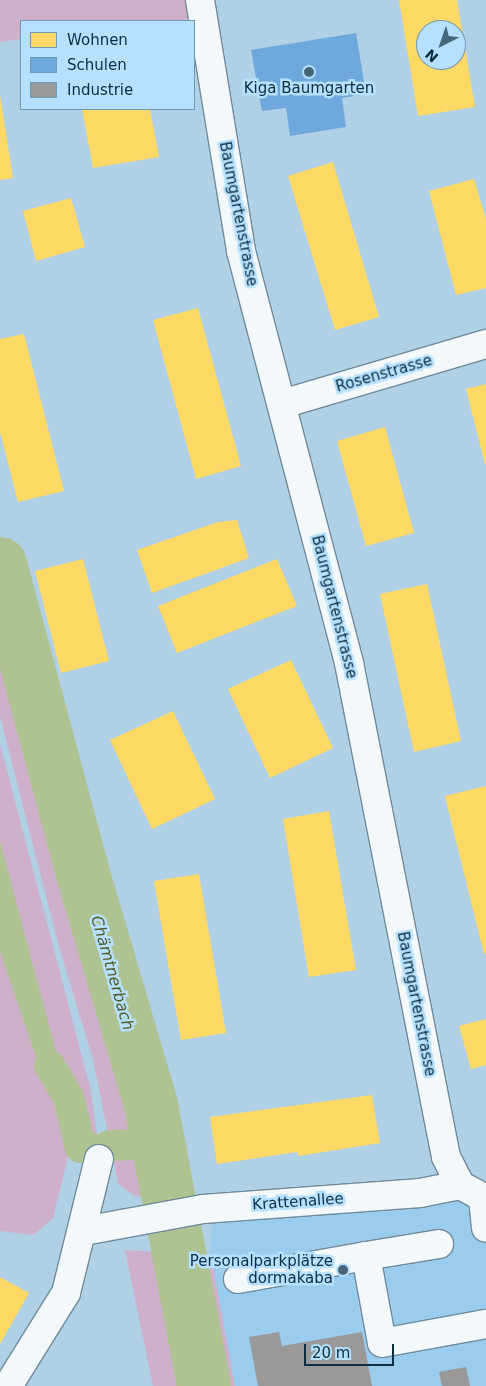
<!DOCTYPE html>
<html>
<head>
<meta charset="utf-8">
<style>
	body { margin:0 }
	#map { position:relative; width:486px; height:1386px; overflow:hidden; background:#b0d0e6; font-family:"DejaVu Sans",sans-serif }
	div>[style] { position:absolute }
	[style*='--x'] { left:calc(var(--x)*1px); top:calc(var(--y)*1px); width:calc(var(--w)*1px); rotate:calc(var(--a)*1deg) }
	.built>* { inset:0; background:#9accee }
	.green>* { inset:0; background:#cfb0ca }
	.water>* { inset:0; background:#afc392 }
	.homes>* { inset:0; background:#ffd966 }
	.schools>* { inset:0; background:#6fa8dc }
	.industry>* { inset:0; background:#999 }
	.canal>* { height:31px; margin:-15.5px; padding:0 15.5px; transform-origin:15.5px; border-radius:15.5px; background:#afc392 }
	.river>* { height:54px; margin:-27px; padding:0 27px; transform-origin:27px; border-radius:27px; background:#afc392 }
	.roads { filter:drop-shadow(1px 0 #708a9a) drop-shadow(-1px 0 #708a9a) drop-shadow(0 1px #708a9a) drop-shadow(0 -1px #708a9a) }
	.minor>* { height:28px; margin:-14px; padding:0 14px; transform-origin:14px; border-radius:14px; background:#f3f8fb }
	.dots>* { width:14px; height:14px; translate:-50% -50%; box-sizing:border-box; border:2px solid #b5e0fe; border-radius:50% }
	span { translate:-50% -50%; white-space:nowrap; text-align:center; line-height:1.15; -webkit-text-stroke:5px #b5e0fe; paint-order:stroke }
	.poi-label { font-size:15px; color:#0d2d40 }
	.right { translate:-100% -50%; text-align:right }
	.street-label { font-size:15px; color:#0d2d40 }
	.water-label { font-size:16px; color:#535c23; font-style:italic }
	.legend { position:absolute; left:20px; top:20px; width:175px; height:90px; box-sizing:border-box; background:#b5e0fe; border:1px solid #7298b2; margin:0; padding:6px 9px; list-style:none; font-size:15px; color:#0d2d40 }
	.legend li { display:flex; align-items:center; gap:10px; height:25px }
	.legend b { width:25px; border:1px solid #7298b2 }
	.north { position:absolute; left:416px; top:20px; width:50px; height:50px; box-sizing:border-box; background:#b5e0fe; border:1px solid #7298b2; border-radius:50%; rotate:221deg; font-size:14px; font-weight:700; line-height:20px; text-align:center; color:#0d2d40 }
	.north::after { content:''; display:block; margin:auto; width:18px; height:22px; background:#46667a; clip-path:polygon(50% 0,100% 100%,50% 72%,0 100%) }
	.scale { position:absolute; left:304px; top:1344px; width:90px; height:22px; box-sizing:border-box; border:2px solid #0d2d40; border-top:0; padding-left:6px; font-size:15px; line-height:18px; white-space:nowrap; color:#0d2d40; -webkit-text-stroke:4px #b5e0fe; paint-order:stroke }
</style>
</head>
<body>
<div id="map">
	<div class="built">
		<i style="clip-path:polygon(420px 1193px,486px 1199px,486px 1386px,235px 1386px,211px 1255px,212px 1208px)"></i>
	</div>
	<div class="green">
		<i style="clip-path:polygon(0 0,200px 0,203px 18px,172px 21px,21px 21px,21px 39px,0 42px)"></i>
		<i style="clip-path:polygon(0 564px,84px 877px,151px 1105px,167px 1189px,137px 1197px,118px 1184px,93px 1059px,59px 947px,0 716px)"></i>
		<i style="clip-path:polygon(0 744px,91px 1091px,99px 1148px,99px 1159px,68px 1157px,53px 1218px,33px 1235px,0 1231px)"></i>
		<i style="clip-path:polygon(125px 1250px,211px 1255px,235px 1386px,153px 1386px)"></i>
	</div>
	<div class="water">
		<i style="clip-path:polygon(0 841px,59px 1063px,39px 1066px,0 952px)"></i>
	</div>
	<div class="homes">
		<i style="clip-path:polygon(evenodd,399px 0,457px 0,475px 107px,418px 116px,399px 0,426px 30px,456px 30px,456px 60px,426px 60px,426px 30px)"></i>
		<i style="clip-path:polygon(0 95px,13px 178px,0 180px)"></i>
		<i style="clip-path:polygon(82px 109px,150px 109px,159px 157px,93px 168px)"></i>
		<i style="clip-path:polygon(333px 162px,379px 317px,335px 330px,288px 176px)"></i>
		<i style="clip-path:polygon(474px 179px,486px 219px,486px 288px,456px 295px,429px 191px)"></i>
		<i style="clip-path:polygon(71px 198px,85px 247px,36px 261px,23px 211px)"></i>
		<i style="clip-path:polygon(198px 308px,241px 466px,196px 479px,153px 320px)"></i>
		<i style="clip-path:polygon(24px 334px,64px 491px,18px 502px,0 432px,0 339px)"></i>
		<i style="clip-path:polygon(486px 384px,486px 464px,485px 464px,466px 389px)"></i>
		<i style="clip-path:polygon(385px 427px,414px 533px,366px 546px,337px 441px)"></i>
		<i style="clip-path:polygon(237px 520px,249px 558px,152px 593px,137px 550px,218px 522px)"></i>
		<i style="clip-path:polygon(83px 559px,109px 661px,61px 673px,35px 571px)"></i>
		<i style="clip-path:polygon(277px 559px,297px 606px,177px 653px,158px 606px)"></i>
		<i style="clip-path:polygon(427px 584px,461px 741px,414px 752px,380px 594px)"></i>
		<i style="clip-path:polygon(291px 660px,333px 748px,270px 778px,228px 689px)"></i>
		<i style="clip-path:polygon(173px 711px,215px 799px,152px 829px,110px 740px)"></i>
		<i style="clip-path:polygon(486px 786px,486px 954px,484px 954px,445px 796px)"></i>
		<i style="clip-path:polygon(329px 811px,356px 970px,309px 977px,283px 819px)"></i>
		<i style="clip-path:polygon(199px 874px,226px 1033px,181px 1040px,154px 881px)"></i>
		<i style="clip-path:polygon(486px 1019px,486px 1065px,471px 1069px,459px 1026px)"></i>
		<i style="clip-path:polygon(372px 1095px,380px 1143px,298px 1156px,297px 1152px,217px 1164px,210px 1117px)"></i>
		<i style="clip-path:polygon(0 1277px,29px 1293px,0 1344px)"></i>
	</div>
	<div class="schools">
		<i style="clip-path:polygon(356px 33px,366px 94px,342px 98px,346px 127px,290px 136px,286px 108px,262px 111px,251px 50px)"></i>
	</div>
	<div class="industry">
		<i style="clip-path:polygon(279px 1332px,282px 1346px,362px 1332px,372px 1386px,258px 1386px,249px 1337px)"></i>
		<i style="clip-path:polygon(466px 1367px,470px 1386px,442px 1386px,439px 1372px)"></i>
	</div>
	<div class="canal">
		<i style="--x:49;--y:1065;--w:37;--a:59"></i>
		<i style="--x:68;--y:1097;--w:51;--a:76.5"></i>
		<i style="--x:80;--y:1147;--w:9;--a:0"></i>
		<i style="--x:109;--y:1145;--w:49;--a:-2.3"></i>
	</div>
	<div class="river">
		<i style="--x:0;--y:564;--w:324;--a:75"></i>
		<i style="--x:84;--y:877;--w:238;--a:73.6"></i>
		<i style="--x:151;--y:1105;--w:286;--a:79.3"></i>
	</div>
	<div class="roads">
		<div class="minor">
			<i style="--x:200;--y:0;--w:254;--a:80.7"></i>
			<i style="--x:241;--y:251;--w:426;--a:75.3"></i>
			<i style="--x:349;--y:663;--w:503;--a:78.89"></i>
			<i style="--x:446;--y:1157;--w:31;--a:63"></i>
			<i style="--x:460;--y:1185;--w:30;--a:28"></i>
			<i style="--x:282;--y:404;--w:213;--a:-16.4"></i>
			<i style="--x:483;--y:1199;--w:29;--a:84"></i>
			<i style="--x:84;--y:1231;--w:121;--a:-10.5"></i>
			<i style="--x:203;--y:1209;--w:218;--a:-4.2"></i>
			<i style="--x:420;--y:1193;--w:41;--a:-11.3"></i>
			<i style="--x:366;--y:1256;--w:74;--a:-9.3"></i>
			<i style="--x:238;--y:1279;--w:130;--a:-10.2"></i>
			<i style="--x:366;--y:1256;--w:88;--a:79.6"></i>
			<i style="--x:382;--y:1343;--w:106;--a:-10.4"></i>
			<i style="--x:8;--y:1386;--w:110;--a:-58.1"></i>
			<i style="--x:66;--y:1293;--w:138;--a:-76.2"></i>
		</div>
	</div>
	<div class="dots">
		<i style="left:309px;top:72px;background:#46667a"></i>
		<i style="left:343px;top:1270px;background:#46667a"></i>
	</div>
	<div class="poi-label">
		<span style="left:309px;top:89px">Kiga Baumgarten</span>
		<span class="right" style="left:333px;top:1270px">Personalparkplätze<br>dormakaba</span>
	</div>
	<div class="street-label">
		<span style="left:238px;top:214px;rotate:79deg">Baumgartenstrasse</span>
		<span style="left:384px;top:374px;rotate:-16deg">Rosenstrasse</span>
		<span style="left:334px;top:607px;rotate:76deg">Baumgartenstrasse</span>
		<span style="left:416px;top:1004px;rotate:79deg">Baumgartenstrasse</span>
		<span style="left:298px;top:1202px;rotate:-4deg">Krattenallee</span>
	</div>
	<div class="water-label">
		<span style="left:112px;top:973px;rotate:74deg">Chämtnerbach</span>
	</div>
	<ul class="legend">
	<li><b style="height:14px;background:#ffd966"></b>Wohnen</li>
	<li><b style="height:14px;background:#6fa8dc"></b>Schulen</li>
	<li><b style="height:14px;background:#999"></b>Industrie</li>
	</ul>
	<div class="north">N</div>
	<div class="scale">20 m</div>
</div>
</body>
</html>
